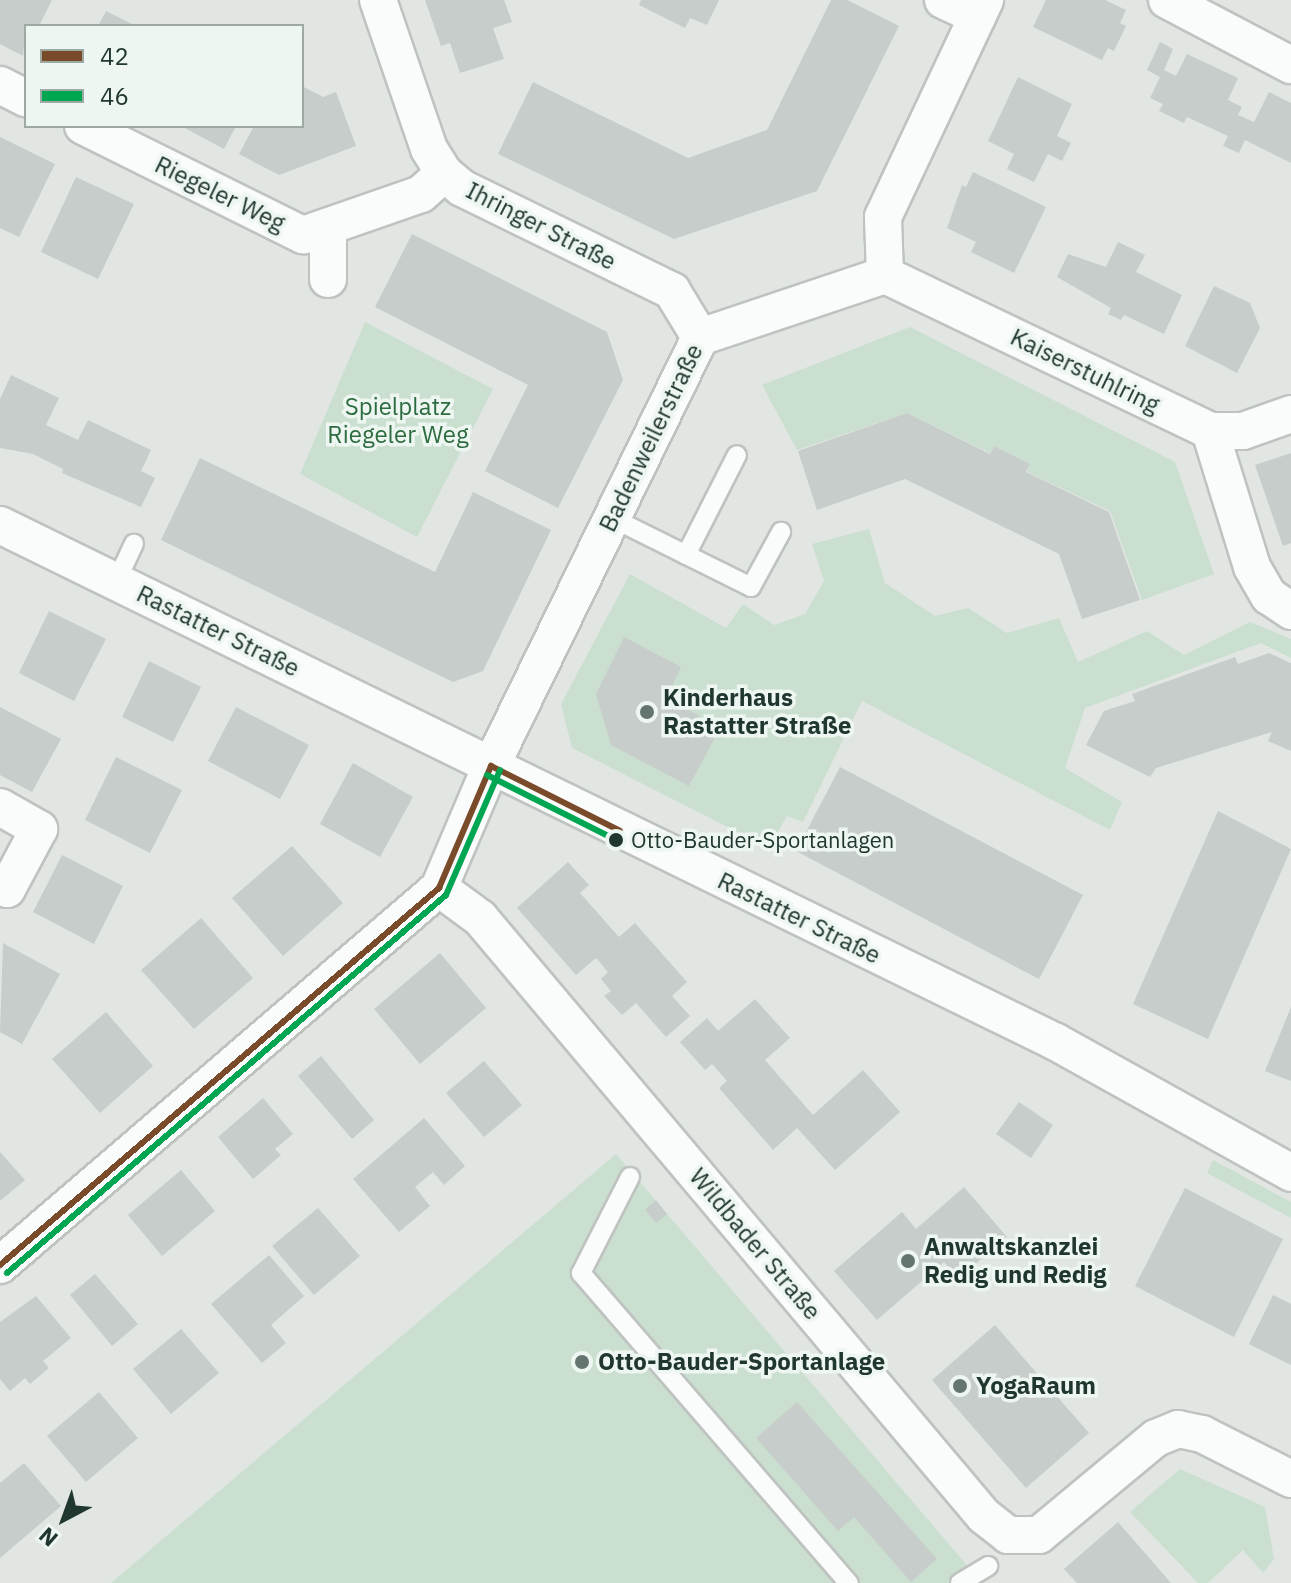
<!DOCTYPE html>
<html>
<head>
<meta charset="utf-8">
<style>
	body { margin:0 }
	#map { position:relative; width:1291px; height:1583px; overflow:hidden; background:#e1e6e3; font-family:"IBM Plex Sans",sans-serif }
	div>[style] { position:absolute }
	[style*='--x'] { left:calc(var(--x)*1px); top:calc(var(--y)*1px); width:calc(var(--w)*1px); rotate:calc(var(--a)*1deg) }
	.green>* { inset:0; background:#cadfcf }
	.building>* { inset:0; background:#c7cdca }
	.roads { filter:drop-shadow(2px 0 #bec3c0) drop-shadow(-2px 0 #bec3c0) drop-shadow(0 2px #bec3c0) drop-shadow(0 -2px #bec3c0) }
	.service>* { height:18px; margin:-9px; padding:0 9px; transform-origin:9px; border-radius:9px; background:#fafbfb }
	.minor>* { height:36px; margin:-18px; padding:0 18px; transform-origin:18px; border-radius:18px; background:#fafbfb }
	.bus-1>* { height:6px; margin:-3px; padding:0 3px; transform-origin:3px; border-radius:3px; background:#7a4b2a }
	.bus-2>* { height:6px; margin:-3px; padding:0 3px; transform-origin:3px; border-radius:3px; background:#00a651 }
	.dots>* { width:22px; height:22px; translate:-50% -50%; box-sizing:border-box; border:4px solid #eef6f1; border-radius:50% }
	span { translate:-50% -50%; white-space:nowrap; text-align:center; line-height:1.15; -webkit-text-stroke:7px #eef6f1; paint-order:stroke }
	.bus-label { font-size:22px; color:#20372f }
	.left { translate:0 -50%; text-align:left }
	.street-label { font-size:24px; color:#20372f }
	.park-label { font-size:24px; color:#2d6c40 }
	.poi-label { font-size:24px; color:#20372f; font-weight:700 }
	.legend { position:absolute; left:24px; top:24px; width:280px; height:104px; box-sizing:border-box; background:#eef6f1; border:2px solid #9caaa3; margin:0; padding:10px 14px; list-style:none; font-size:24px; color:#20372f }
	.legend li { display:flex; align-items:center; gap:16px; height:40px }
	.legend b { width:40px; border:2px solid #9caaa3 }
	.north { position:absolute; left:24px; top:1479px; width:80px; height:80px; -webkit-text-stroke:6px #eef6f1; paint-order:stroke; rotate:221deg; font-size:22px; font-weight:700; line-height:32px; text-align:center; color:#20372f }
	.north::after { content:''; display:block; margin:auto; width:28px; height:36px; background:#20372f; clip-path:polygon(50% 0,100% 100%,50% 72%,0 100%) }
</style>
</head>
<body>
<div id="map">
	<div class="green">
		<i style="clip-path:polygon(365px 322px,493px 389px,417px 537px,300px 474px)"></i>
		<i style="clip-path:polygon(910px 327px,1175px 462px,1214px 574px,1142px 600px,1110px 511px,1027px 472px,1030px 464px,994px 446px,990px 453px,907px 413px,797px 450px,762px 385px)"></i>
		<i style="clip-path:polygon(869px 529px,885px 583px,935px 616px,968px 608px,1007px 633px,1059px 618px,1078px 662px,1147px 631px,1184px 655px,1250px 622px,1291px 639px,1291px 658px,1261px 643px,1085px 708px,1065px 768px,1122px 802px,1110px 830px,862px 701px,803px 822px,787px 816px,769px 848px,572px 748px,561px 704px,630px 574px,726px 628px,743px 604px,774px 625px,805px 614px,824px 581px,812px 544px)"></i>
		<i style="clip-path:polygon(616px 1154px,971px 1570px,956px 1583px,111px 1583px)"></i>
		<i style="clip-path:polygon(1213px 1160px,1291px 1202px,1291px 1218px,1207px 1173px)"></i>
		<i style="clip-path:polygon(1180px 1469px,1265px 1507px,1274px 1559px,1263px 1573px,1243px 1550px,1208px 1583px,1198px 1583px,1130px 1512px)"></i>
	</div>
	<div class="building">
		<i style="clip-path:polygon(0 0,52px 0,39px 26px,26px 26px,23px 56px,0 44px)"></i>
		<i style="clip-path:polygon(425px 0,504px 0,512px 22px,493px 28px,504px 59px,460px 73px,450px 43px,441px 46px)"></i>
		<i style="clip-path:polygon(641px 0,719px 0,707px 25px,690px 18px,685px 28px,639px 5px)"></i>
		<i style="clip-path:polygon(831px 0,847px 0,899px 26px,817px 191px,674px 239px,498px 154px,533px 82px,688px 158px,767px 130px)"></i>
		<i style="clip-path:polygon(1046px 0,1105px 0,1126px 10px,1120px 23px,1126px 26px,1114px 51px,1108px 48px,1102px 60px,1033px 27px)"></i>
		<i style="clip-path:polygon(106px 11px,136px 26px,98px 26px)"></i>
		<i style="clip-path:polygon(1160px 42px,1173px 49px,1164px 70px,1176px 76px,1187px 54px,1238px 78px,1228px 100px,1242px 107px,1238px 115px,1254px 122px,1269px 92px,1291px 103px,1291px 163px,1245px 140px,1239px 153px,1223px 146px,1228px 136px,1187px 117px,1184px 123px,1159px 111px,1163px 104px,1150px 98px,1160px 77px,1147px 70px)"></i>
		<i style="clip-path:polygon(1018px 77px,1072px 104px,1057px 136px,1071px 143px,1062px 161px,1048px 154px,1034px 182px,1007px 169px,1014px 154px,988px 141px)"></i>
		<i style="clip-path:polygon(302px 86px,323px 97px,336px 92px,356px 146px,279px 175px,239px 154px,254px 126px,302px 126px)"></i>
		<i style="clip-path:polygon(181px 126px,236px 126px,224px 149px)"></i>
		<i style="clip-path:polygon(0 137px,55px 164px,19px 237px,0 228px)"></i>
		<i style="clip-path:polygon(973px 172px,1046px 207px,1014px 273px,971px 252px,976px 242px,947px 228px,962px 185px,966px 187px)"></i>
		<i style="clip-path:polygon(76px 177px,134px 204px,98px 279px,41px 252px)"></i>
		<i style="clip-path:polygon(412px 234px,607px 332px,623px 380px,558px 508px,485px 471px,528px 385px,375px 307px)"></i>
		<i style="clip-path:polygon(1118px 242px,1145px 255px,1136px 272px,1182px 295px,1164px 334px,1124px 315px,1121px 320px,1108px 314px,1111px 308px,1057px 277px,1068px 254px,1106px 267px)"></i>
		<i style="clip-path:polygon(1214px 286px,1250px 303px,1260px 328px,1237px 373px,1185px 346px)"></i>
		<i style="clip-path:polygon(11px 375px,59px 398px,46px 425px,78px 440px,88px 420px,151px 450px,141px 471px,155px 478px,141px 507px,62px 473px,63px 469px,33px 454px,0 448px,0 399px)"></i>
		<i style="clip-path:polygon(907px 413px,990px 454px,994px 446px,1030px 464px,1026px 472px,1109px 512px,1140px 600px,1082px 619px,1059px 554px,905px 479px,817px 510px,798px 451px)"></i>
		<i style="clip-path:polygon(1291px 453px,1291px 543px,1283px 546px,1255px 465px)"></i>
		<i style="clip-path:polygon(200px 458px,435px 572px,473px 492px,551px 530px,483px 671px,453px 682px,161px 540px)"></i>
		<i style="clip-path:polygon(49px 611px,106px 639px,74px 701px,19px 673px)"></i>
		<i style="clip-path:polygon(624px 637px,681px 667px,667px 697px,720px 728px,689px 786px,611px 745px,596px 694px)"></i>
		<i style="clip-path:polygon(1269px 653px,1291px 663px,1291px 751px,1268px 741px,1272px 732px,1156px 768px,1150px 777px,1086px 745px,1104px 711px,1135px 701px,1132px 694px,1235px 657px,1238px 664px)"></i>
		<i style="clip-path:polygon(149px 661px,201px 687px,173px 742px,122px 717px)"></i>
		<i style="clip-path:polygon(0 707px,61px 739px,32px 792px,0 775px)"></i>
		<i style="clip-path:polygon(236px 707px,309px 745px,280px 799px,208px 761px)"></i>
		<i style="clip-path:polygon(116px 757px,182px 790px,150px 853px,85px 820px)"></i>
		<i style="clip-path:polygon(353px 763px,413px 797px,380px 857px,320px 824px)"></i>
		<i style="clip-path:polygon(840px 767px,1083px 895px,1039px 979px,796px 851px)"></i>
		<i style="clip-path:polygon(1218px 811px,1291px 849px,1208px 1039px,1133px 1004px)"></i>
		<i style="clip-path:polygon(292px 846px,343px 903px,283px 956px,232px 898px)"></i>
		<i style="clip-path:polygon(62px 855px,123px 886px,94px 944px,33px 912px)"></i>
		<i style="clip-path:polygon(568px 862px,589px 885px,580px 893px,619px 937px,635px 923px,687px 982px,672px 996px,690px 1016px,666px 1037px,636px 1003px,622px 1015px,604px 996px,611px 991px,601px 979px,608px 972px,596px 958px,576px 975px,517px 908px)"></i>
		<i style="clip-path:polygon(201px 918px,253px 978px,194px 1029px,141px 970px)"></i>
		<i style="clip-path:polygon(3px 943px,60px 974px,22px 1044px,0 1032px)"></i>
		<i style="clip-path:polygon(440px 953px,486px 1008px,420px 1064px,374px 1009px)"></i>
		<i style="clip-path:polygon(755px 999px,790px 1038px,765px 1060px,813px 1115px,863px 1070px,900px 1112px,835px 1170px,797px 1128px,773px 1150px,719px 1088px,727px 1081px,712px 1064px,705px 1070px,680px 1042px,707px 1018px,718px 1031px)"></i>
		<i style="clip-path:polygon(1291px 1007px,1291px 1081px,1265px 1071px)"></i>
		<i style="clip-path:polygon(106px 1012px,153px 1066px,100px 1113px,52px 1059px)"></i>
		<i style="clip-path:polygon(321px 1056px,374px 1120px,352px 1139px,298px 1076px)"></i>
		<i style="clip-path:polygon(484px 1061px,522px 1105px,484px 1137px,446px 1093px)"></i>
		<i style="clip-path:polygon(263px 1098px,293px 1134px,275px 1149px,281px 1155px,253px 1179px,218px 1137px)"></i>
		<i style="clip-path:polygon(1019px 1102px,1053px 1125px,1031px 1158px,996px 1134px)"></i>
		<i style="clip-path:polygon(424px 1118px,465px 1166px,444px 1185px,433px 1172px,415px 1187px,430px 1206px,399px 1232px,353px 1179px)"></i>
		<i style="clip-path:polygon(0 1152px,25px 1180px,0 1201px)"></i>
		<i style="clip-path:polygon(181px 1170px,215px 1211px,162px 1256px,128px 1215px)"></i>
		<i style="clip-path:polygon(964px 1187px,1007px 1237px,958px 1279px,944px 1262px,877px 1320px,834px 1271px,902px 1212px,916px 1229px)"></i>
		<i style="clip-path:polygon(1185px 1188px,1283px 1239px,1234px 1337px,1135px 1286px)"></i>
		<i style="clip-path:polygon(656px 1200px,667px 1214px,656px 1223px,645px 1210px)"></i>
		<i style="clip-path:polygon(318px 1208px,360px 1256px,314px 1295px,272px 1246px)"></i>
		<i style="clip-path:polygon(269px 1255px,304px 1296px,271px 1325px,286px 1343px,262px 1363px,211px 1304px)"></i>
		<i style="clip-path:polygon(95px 1274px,138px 1324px,112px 1346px,70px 1295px)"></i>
		<i style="clip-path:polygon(1273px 1295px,1291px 1304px,1291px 1365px,1249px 1344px)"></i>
		<i style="clip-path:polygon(36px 1296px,71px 1338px,43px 1361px,49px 1368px,30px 1384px,25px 1378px,10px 1391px,0 1379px,0 1322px)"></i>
		<i style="clip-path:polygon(995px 1325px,1089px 1433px,1026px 1488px,932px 1380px)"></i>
		<i style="clip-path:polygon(181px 1329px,219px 1373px,171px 1414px,133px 1369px)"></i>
		<i style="clip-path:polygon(99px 1392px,138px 1438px,86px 1482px,47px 1436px)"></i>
		<i style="clip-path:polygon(797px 1402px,937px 1559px,911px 1582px,854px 1517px,838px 1531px,756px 1438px)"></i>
		<i style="clip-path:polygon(24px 1463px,61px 1506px,0 1558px,0 1483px)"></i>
		<i style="clip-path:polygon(1118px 1522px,1171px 1583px,1077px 1583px,1064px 1569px)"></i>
	</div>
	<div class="roads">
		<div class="service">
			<i style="--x:612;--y:518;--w:155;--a:26.4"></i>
			<i style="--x:751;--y:587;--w:63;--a:-61.4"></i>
			<i style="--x:686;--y:555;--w:112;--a:-63"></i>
			<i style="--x:117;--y:580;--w:40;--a:-65"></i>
			<i style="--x:630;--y:1177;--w:108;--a:117"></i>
			<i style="--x:581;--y:1273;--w:410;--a:49.2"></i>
			<i style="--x:960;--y:1583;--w:33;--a:-31"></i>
		</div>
		<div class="minor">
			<i style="--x:378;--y:0;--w:157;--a:71.1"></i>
			<i style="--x:429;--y:149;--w:28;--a:58"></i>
			<i style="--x:444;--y:173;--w:23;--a:40"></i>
			<i style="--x:462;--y:188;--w:234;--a:26.1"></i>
			<i style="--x:672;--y:291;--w:54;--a:58.7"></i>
			<i style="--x:943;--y:0;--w:38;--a:25"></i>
			<i style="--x:1167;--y:0;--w:140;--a:27.7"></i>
			<i style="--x:0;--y:85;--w:29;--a:27"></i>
			<i style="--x:83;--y:126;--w:246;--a:26.4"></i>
			<i style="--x:303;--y:235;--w:125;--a:-19.2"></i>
			<i style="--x:421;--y:194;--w:31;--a:-42"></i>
			<i style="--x:328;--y:227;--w:52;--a:90"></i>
			<i style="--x:885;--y:275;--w:361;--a:25.6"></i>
			<i style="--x:1210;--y:431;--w:33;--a:0"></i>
			<i style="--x:1243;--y:431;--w:51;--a:-19.5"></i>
			<i style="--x:885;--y:275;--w:58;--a:-92"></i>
			<i style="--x:883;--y:217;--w:240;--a:-64.8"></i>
			<i style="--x:1210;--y:431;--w:142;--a:72.8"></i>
			<i style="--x:1252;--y:567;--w:34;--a:60"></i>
			<i style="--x:1269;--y:596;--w:27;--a:34"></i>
			<i style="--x:0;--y:525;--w:1176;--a:26.09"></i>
			<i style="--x:1056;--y:1042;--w:269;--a:29.1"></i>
			<i style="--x:0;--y:807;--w:45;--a:29.4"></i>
			<i style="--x:39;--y:829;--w:68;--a:118.1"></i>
			<i style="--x:7;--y:889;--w:8;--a:-150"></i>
			<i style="--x:439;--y:888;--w:51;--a:36.2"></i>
			<i style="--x:480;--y:918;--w:782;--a:49.88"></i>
			<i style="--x:984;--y:1516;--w:31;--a:38"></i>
			<i style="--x:1008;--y:1535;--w:31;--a:0"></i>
			<i style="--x:1039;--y:1535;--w:152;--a:-39.7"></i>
			<i style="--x:1156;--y:1438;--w:24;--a:-22"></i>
			<i style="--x:1178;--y:1429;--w:25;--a:12"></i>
			<i style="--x:1202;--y:1434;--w:100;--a:26.8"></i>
			<i style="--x:0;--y:1265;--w:579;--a:-40.65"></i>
			<i style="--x:439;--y:888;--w:133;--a:-66.9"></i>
			<i style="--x:491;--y:766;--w:477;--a:-64"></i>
			<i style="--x:700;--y:337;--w:195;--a:-18.5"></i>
		</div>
	</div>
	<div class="bus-1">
		<i style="--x:491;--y:766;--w:144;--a:26.7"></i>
		<i style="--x:0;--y:1265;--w:579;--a:-40.65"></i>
		<i style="--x:439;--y:888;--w:133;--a:-66.9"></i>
	</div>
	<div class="bus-2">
		<i style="--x:487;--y:775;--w:144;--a:26.7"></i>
		<i style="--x:7;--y:1273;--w:579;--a:-40.73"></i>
		<i style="--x:446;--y:895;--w:136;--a:-66.6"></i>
	</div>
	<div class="dots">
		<i style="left:647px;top:712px;background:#64746e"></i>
		<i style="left:616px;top:840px;background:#20372f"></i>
		<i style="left:908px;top:1261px;background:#64746e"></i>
		<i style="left:582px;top:1362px;background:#64746e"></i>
		<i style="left:960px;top:1386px;background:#64746e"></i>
	</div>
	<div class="bus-label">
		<span class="left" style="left:631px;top:840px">Otto-Bauder-Sportanlagen</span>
	</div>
	<div class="street-label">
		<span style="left:220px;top:194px;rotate:26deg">Riegeler Weg</span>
		<span style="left:541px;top:226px;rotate:27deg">Ihringer Straße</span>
		<span style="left:1085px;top:371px;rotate:26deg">Kaiserstuhlring</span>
		<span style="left:651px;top:438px;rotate:-64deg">Badenweilerstraße</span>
		<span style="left:218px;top:631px;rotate:26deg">Rastatter Straße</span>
		<span style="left:799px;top:918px;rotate:26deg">Rastatter Straße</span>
		<span style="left:755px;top:1244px;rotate:50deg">Wildbader Straße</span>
	</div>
	<div class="park-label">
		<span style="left:398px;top:421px">Spielplatz<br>Riegeler Weg</span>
	</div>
	<div class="poi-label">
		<span class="left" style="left:663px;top:712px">Kinderhaus<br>Rastatter Straße</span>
		<span class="left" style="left:924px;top:1261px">Anwaltskanzlei<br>Redig und Redig</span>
		<span class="left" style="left:598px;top:1362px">Otto-Bauder-Sportanlage</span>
		<span class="left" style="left:976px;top:1386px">YogaRaum</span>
	</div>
	<ul class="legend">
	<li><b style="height:10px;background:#7a4b2a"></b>42</li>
	<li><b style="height:10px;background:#00a651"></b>46</li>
	</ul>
	<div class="north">N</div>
</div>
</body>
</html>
